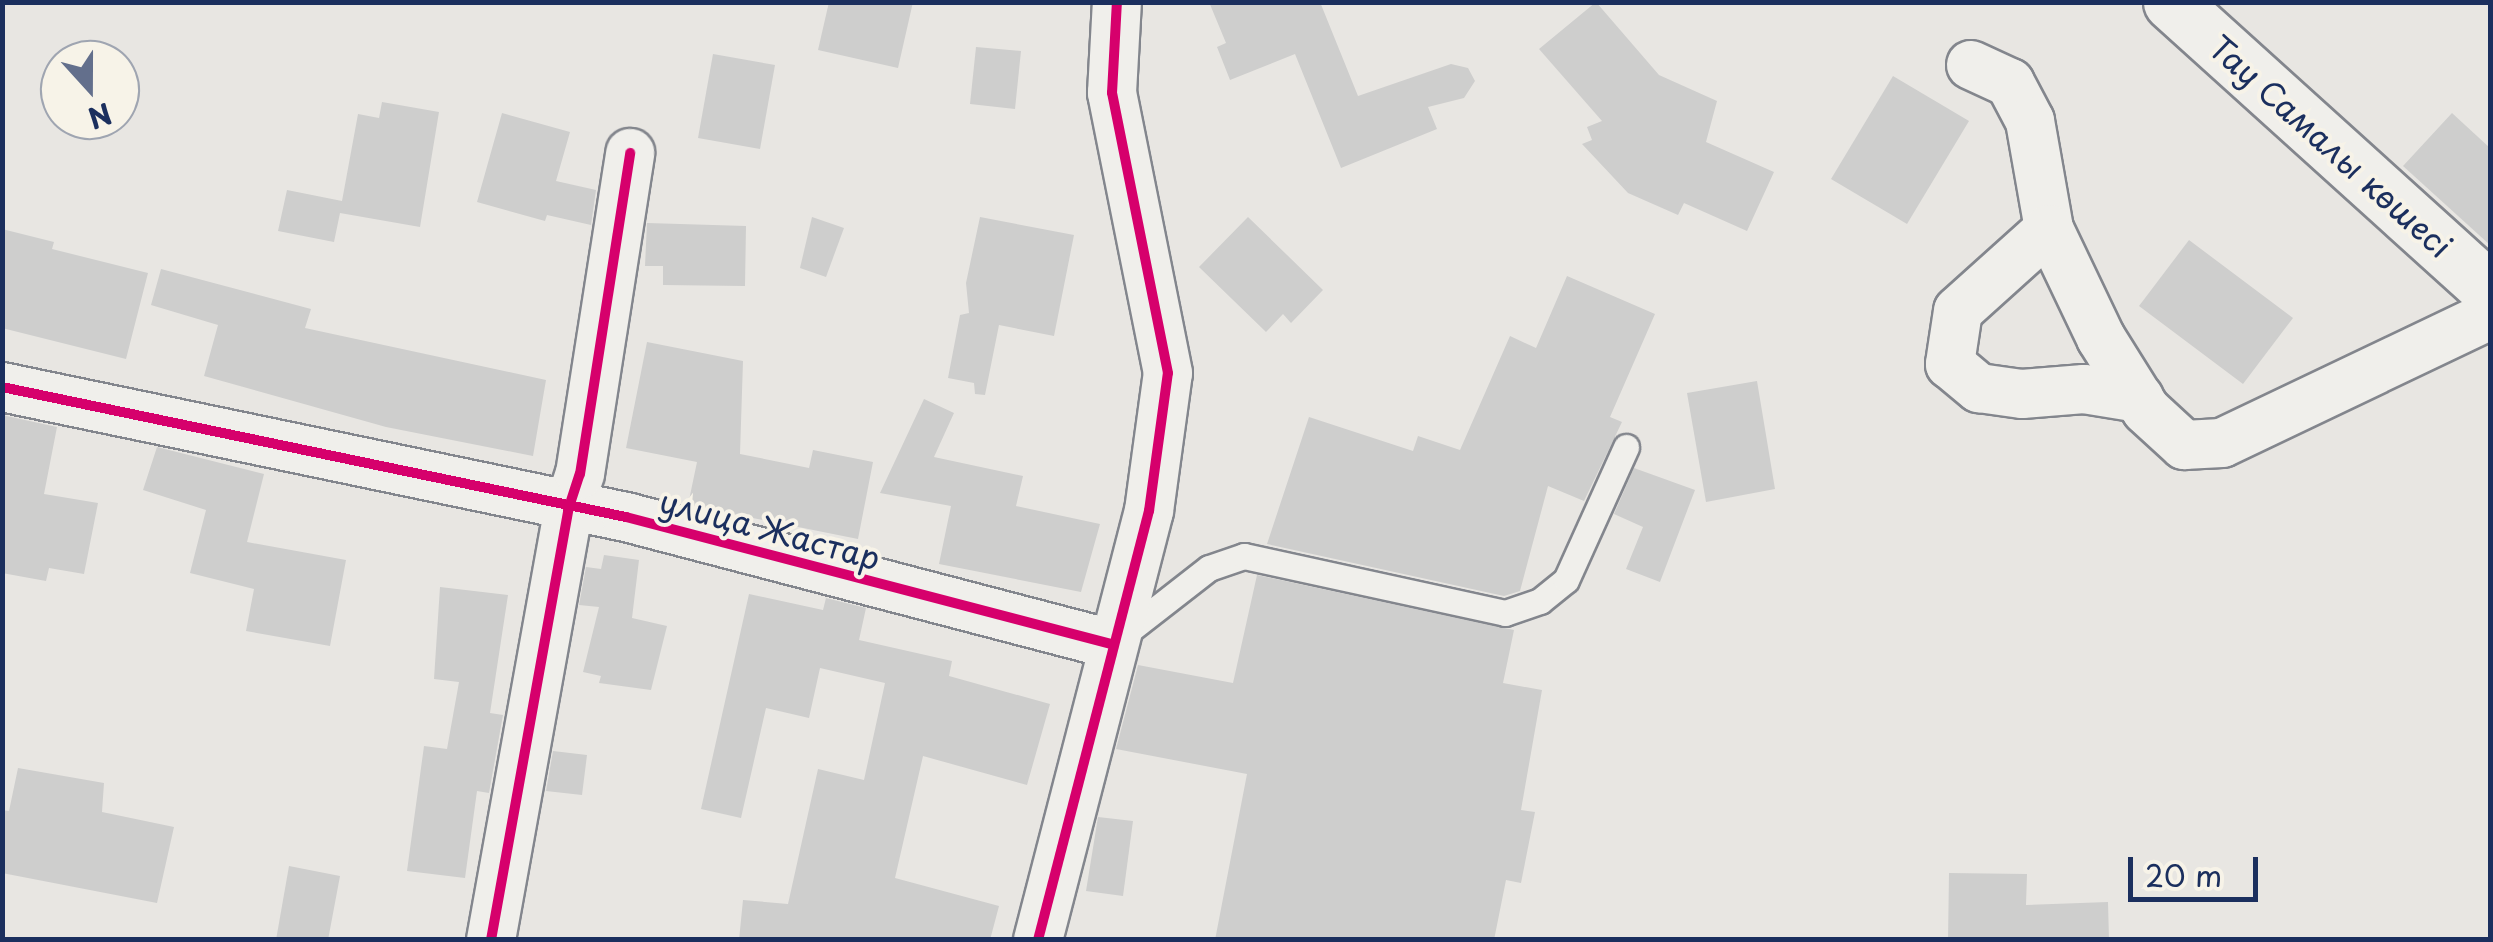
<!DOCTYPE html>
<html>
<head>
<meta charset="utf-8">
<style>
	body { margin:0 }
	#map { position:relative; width:2493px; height:942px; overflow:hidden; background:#e8e6e2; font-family:"Playpen Sans",sans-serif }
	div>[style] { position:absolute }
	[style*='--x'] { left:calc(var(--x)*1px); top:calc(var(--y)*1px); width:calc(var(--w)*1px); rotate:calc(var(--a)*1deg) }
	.building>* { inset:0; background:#cececd }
	.roads { filter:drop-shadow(2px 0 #83868d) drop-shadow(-2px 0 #83868d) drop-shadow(0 2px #83868d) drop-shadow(0 -2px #83868d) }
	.service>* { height:25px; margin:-12.5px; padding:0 12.5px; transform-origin:12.5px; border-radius:12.5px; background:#f0efeb }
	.minor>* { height:48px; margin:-24px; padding:0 24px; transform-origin:24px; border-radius:24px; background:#f0efeb }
	.tertiary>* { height:55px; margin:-27.5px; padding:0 27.5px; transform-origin:27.5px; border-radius:27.5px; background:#f0efeb }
	.cycleway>* { height:10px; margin:-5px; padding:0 5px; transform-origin:5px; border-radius:5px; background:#d6006c }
	span { translate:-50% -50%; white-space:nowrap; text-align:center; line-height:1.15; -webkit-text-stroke:8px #f7f3e8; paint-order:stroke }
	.street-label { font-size:32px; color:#1b2f5e }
	.frame { position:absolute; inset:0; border:5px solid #1b2f5e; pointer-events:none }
	.north { position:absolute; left:40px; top:40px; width:100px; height:100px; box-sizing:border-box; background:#f7f3e8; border:2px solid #9fa5b1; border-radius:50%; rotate:159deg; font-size:28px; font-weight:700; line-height:40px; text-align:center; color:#1b2f5e }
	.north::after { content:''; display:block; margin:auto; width:35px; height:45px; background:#636f8c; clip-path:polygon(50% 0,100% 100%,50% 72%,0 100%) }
	.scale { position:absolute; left:2128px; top:857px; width:130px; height:45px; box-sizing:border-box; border:5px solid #1b2f5e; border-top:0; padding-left:12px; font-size:30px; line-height:35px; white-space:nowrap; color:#1b2f5e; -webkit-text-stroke:8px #f7f3e8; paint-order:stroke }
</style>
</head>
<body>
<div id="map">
	<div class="building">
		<i style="clip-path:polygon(829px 2px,913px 2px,898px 68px,818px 50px)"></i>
		<i style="clip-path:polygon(1209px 2px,1320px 2px,1358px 96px,1451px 64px,1468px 68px,1475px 81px,1464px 98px,1428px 107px,1437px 129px,1341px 168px,1295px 54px,1230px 80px,1217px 47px,1226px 43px)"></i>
		<i style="clip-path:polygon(1596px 2px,1659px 75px,1717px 101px,1706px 142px,1774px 172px,1747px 231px,1684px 203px,1678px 215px,1628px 193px,1582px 144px,1592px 140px,1587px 127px,1602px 121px,1539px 49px)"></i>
		<i style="clip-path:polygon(976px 47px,1021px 51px,1015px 109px,970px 104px)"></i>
		<i style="clip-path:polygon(713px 54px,775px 65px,760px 149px,698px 138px)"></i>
		<i style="clip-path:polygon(1893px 76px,1969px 121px,1907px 224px,1831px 179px)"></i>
		<i style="clip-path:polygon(382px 102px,439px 112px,420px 227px,340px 213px,334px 242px,278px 231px,287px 190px,342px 201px,358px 114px,379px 118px)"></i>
		<i style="clip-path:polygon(502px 113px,570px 132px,556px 181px,596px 190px,591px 225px,547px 215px,545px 221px,477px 202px)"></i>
		<i style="clip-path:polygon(2452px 113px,2490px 148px,2490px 245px,2403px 166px)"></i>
		<i style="clip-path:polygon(812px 217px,844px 228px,826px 277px,800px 268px)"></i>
		<i style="clip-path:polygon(980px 217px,1074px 235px,1054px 336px,999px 325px,985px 395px,975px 394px,974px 383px,948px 378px,960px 315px,969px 313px,966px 283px)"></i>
		<i style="clip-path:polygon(1248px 217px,1323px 290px,1291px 323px,1283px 314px,1266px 332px,1199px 267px)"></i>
		<i style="clip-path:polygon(647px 223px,746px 226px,745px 286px,663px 285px,663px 266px,645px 266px)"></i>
		<i style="clip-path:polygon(2px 229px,54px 242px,52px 249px,148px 273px,126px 359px,2px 328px)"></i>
		<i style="clip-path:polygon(2189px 240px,2293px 318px,2243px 384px,2139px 306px)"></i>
		<i style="clip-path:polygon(161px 269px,311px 309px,305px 328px,546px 380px,533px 456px,386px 427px,204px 376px,218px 325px,151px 305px)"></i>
		<i style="clip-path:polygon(1567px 276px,1655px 314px,1610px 417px,1622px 422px,1584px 501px,1548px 486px,1520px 591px,1504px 596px,1267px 544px,1309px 417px,1413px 451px,1418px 436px,1460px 450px,1510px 336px,1536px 348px)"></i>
		<i style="clip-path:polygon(647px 342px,743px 361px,740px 454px,809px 468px,813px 450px,873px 462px,858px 539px,688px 505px,697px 462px,626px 448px)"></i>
		<i style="clip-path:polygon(1757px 381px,1775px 489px,1706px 502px,1687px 393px)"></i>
		<i style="clip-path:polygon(924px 399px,954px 413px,934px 457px,1023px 476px,1016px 506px,1100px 524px,1081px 592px,939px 564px,951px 506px,880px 493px)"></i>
		<i style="clip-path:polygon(2px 415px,57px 427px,44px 494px,98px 503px,84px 574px,49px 568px,46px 581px,2px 573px)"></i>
		<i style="clip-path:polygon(157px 447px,264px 474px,247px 542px,346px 560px,330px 646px,246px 631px,254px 589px,190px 573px,206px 510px,143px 490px)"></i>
		<i style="clip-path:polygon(1634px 468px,1695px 490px,1660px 582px,1626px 569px,1643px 527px,1614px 514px)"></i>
		<i style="clip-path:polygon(604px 555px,639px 560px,632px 618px,667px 626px,651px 690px,599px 683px,601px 676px,583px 672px,599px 607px,579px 605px,586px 567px,601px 569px)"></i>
		<i style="clip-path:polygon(1257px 575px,1514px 630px,1503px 683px,1542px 690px,1521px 810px,1535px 812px,1521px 883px,1506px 880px,1494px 940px,1215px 940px,1247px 774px,1116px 749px,1138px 665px,1233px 683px)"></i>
		<i style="clip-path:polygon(440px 587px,508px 595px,490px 713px,503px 715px,489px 793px,477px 791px,465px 878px,407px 871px,424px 746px,447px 749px,459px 682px,434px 679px)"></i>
		<i style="clip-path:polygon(749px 594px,823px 610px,826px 598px,866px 608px,859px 640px,952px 661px,949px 676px,1050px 704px,1027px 785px,923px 756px,895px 878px,999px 906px,990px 940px,739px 940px,743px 900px,788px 904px,818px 769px,864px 780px,885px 683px,820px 668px,809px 718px,766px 708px,741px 818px,701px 809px)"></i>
		<i style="clip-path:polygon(553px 751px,587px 755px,582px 795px,546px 791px)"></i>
		<i style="clip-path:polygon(18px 768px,104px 783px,102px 812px,174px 827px,157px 903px,2px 873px,2px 810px,9px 811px)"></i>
		<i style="clip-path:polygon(1098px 817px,1133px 821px,1123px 896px,1086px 891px)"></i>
		<i style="clip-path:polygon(289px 866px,340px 876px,328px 940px,276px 940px)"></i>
		<i style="clip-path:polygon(1949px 873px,2027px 874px,2026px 905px,2108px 902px,2109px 940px,1948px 940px)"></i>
	</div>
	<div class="roads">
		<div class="service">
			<i style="--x:1119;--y:638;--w:114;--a:-37.9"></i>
			<i style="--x:1209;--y:568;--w:37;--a:-19"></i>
			<i style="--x:1244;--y:556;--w:267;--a:12.3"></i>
			<i style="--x:1505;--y:613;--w:37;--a:-19"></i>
			<i style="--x:1540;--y:601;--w:33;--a:-39"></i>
			<i style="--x:1566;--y:580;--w:146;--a:-65.7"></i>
		</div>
		<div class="minor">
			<i style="--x:1971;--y:65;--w:43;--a:24.8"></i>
			<i style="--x:2010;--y:83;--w:43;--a:62.2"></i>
			<i style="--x:2030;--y:121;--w:110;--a:80"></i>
			<i style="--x:2049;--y:229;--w:121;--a:64.5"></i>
			<i style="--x:2101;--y:338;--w:85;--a:58"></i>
			<i style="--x:2146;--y:410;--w:52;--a:42.6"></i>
			<i style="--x:2184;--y:445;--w:38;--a:-3"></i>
			<i style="--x:2222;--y:443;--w:297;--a:-25.5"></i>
			<i style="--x:2049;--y:229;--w:122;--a:138"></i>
			<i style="--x:1958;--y:311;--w:54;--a:98.6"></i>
			<i style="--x:1950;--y:364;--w:38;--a:40"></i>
			<i style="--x:1979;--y:388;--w:43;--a:7.9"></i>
			<i style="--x:2022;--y:394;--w:62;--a:-4.6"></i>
			<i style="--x:2084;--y:389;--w:56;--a:9.3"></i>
			<i style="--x:2;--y:387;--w:637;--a:11.77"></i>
			<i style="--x:626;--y:517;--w:501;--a:14.67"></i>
			<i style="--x:491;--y:940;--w:437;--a:-79.8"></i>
			<i style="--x:568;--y:510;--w:38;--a:-72"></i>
			<i style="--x:580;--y:474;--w:325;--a:-81.1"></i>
			<i style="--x:1038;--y:940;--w:443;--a:-75.5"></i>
			<i style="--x:1149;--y:511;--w:139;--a:-82.2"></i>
			<i style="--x:1168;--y:373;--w:286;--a:-101.3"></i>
			<i style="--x:1112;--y:93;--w:91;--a:-86.9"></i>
		</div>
		<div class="tertiary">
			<i style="--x:2171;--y:2;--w:430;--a:42.1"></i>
		</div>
	</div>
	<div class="cycleway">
		<i style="--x:2;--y:387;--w:637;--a:11.77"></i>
		<i style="--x:626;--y:517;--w:501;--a:14.67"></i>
		<i style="--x:491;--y:940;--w:437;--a:-79.8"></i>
		<i style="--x:568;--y:510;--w:38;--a:-72"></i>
		<i style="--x:580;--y:474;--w:325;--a:-81.1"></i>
		<i style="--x:1038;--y:940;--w:443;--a:-75.5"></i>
		<i style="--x:1149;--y:511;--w:139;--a:-82.2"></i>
		<i style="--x:1168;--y:373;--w:286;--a:-101.3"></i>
		<i style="--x:1112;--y:93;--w:91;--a:-86.9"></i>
	</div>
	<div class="street-label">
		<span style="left:2331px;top:146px;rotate:42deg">Тау Самалы көшесі</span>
		<span style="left:770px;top:529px;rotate:15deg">улица Жастар</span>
	</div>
	<div class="frame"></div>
	<div class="north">N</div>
	<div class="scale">20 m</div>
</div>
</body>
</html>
